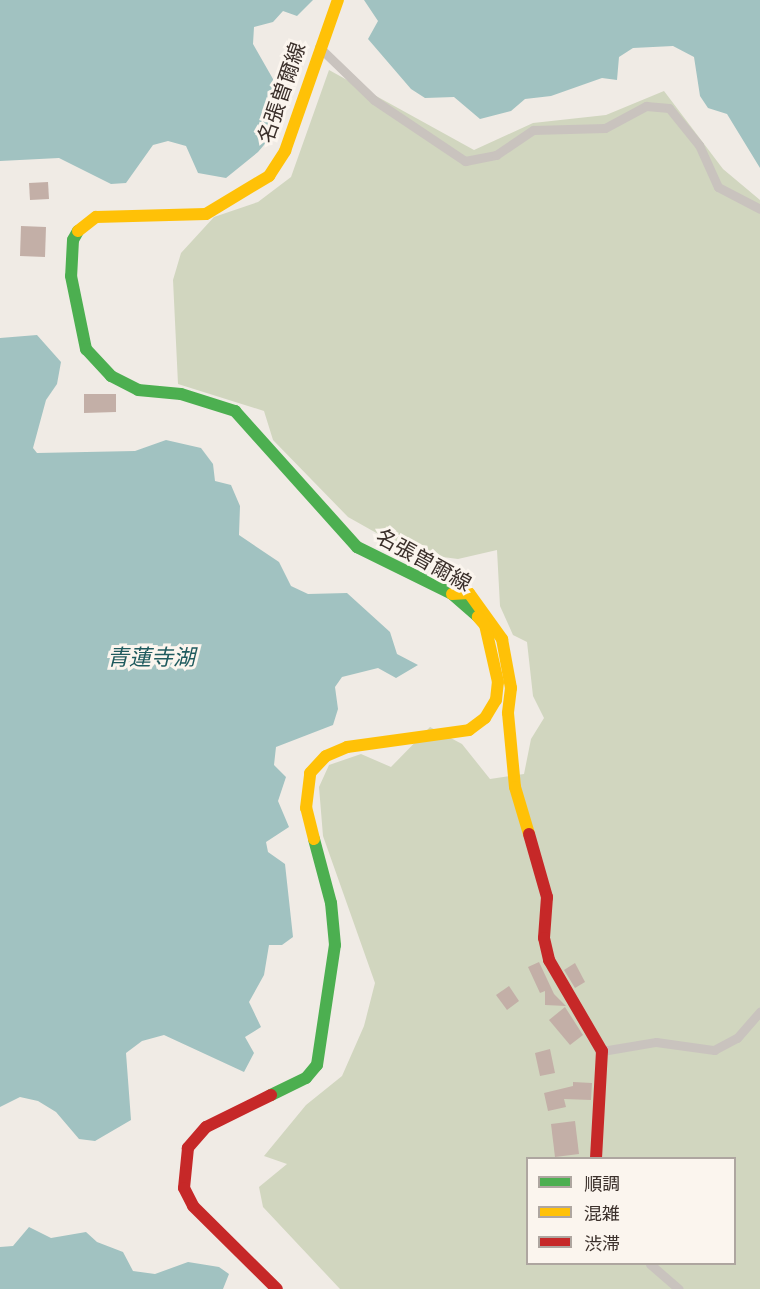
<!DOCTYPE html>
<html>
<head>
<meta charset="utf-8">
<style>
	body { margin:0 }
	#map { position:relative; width:760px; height:1289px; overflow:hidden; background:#f0ebe5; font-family:"Varela Round","Noto Sans JP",sans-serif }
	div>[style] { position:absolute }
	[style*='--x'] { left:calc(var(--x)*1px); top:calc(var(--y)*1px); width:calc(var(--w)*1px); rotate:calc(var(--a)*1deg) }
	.green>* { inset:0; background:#d1d6bf }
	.water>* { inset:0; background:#a1c2c1 }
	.building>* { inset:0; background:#c3afa7 }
	.street>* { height:9px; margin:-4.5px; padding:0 4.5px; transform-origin:4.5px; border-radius:4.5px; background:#c9c3be }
	.fast>* { height:12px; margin:-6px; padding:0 6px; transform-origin:6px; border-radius:6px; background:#4caf50 }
	.slow>* { height:12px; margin:-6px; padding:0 6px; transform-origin:6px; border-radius:6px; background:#ffc107 }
	.jam>* { height:12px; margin:-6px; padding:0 6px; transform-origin:6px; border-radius:6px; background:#c62828 }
	span { translate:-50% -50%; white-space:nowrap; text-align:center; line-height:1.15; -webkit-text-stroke:6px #fbf5ee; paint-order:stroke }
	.street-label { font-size:21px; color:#3b302b }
	.water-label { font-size:22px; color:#1f5a5e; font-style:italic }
	.legend { position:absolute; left:526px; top:1157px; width:210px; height:108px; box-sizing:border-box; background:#fbf5ee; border:2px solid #aea6a0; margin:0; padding:8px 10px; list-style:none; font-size:18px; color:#3b302b }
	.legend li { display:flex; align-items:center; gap:12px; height:30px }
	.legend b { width:30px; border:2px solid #aea6a0 }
</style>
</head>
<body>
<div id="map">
	<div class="green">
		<i style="clip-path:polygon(evenodd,329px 70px,474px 150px,533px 123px,606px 115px,664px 91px,723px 169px,760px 200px,760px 1289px,340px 1289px,263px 1207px,259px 1187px,287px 1164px,264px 1156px,306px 1105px,342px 1076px,364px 1026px,375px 983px,323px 836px,319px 787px,329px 765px,361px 754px,391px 767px,430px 727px,462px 744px,490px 779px,524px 774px,531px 739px,544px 718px,533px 696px,527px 642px,513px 635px,500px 606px,497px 550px,458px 559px,412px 553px,348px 517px,273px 440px,264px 411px,178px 384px,173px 280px,181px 253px,214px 217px,258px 202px,291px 177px,329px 70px,528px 1158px,734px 1158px,734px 1264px,528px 1264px,528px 1158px)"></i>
	</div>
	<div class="water">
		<i style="clip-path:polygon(0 0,313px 0,297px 16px,283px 11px,273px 22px,254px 27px,253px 44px,273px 79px,281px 125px,258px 152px,226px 178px,198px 173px,186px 146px,168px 141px,153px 145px,126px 183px,111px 184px,59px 158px,0 161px)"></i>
		<i style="clip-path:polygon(364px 0,760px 0,760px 168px,727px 114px,708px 108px,700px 96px,694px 57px,673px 46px,633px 48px,619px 57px,617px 80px,602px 78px,551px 96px,525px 99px,511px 111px,480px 119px,454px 97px,425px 98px,411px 89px,368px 39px,378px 21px)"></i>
		<i style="clip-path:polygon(37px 335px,61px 362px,57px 384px,46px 400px,33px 448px,37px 453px,135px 451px,166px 440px,201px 448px,213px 464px,215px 481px,231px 485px,240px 506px,239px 535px,279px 562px,291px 586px,308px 594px,347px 593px,390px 632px,397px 654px,418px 665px,396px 678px,378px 668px,342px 677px,335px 687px,338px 709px,333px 725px,276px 747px,274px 765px,286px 777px,278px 801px,289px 827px,266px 842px,268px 852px,285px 864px,293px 937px,282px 945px,269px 945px,264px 975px,249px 1002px,261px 1027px,245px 1037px,254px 1053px,244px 1072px,164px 1035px,142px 1041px,126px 1053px,131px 1120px,95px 1141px,79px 1139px,56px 1112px,38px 1101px,20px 1097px,0 1107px,0 338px)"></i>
		<i style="clip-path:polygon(29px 1227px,51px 1238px,86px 1232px,97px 1242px,123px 1252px,133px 1271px,155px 1274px,188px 1262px,219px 1267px,229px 1274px,223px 1289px,0 1289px,0 1247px,13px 1246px)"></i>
	</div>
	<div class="building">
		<i style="clip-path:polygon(48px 182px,49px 199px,30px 200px,29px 183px)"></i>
		<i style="clip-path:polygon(21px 226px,46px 227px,45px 257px,20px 256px)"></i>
		<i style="clip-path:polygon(84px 394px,116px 394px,116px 412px,84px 413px)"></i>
		<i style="clip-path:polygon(539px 962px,554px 994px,566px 1006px,545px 1005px,545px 991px,540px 993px,528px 967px)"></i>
		<i style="clip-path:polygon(575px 963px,585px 982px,575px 988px,564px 970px)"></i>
		<i style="clip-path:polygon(509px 986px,519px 1001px,507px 1010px,496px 995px)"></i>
		<i style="clip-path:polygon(565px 1007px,583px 1035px,570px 1045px,549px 1020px)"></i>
		<i style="clip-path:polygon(550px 1049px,555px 1073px,540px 1076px,535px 1053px)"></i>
		<i style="clip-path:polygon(573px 1082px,592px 1083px,591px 1100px,564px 1099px,566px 1107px,548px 1111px,544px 1093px,573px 1086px)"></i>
		<i style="clip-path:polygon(575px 1121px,579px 1154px,555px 1157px,551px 1124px)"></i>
	</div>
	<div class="street">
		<i style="--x:319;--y:47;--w:76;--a:43.9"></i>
		<i style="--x:374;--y:100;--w:110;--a:33.8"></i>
		<i style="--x:465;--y:161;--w:32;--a:-11"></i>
		<i style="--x:496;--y:155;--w:45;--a:-34"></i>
		<i style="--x:533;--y:130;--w:72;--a:-1.6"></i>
		<i style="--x:605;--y:128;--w:47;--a:-28.2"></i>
		<i style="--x:646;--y:106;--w:23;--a:5"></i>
		<i style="--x:669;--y:108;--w:48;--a:51"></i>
		<i style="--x:699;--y:145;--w:46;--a:65.7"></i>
		<i style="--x:718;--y:187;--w:47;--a:27.6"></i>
		<i style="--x:602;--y:1051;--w:55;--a:-9.5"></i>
		<i style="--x:656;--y:1042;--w:59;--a:7.9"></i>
		<i style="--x:714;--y:1050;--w:26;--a:-28"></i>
		<i style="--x:737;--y:1038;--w:35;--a:-49"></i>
		<i style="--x:650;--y:1264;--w:38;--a:41"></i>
	</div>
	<div class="fast">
		<i style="--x:78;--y:231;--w:10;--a:119"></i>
		<i style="--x:73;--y:240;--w:36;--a:93"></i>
		<i style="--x:71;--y:276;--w:75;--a:78.4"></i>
		<i style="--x:86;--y:349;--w:37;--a:47"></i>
		<i style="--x:111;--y:376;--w:30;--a:27"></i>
		<i style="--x:138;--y:390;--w:43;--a:5.3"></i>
		<i style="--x:181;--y:394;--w:57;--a:17.5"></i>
		<i style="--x:235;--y:411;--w:183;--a:48.1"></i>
		<i style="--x:357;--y:547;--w:106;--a:26.3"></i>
		<i style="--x:452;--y:594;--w:35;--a:41"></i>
		<i style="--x:271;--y:1095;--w:39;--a:-26"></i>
		<i style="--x:306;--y:1078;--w:17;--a:-50"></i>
		<i style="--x:317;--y:1065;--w:121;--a:-81.5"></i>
		<i style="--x:335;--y:945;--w:42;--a:-95.4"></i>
		<i style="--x:331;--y:903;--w:66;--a:-104.9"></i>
	</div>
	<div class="slow">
		<i style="--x:78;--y:231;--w:23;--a:-38"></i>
		<i style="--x:96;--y:217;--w:110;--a:-1.6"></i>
		<i style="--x:206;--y:214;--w:74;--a:-31.1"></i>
		<i style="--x:269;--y:176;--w:30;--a:-57"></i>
		<i style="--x:285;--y:151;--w:160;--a:-70.7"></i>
		<i style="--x:452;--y:594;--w:17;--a:-3"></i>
		<i style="--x:469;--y:593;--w:57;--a:54.3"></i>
		<i style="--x:502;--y:639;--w:50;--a:79.6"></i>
		<i style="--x:511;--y:688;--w:25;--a:97"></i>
		<i style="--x:508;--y:713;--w:74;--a:84.6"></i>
		<i style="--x:515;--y:787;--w:49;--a:73.4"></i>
		<i style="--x:314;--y:839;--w:32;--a:-104"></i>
		<i style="--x:306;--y:808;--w:35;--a:-83"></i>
		<i style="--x:310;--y:773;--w:23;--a:-47"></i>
		<i style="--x:326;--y:756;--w:23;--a:-23"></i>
		<i style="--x:347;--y:747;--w:123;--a:-7.9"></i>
		<i style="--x:469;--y:730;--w:20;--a:-37"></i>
		<i style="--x:485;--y:718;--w:21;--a:-59"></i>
		<i style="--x:496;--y:700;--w:18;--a:-84"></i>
		<i style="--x:498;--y:682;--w:58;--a:-102.8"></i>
		<i style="--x:485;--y:625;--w:11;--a:-131"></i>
	</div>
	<div class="jam">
		<i style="--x:529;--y:834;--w:66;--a:74.1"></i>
		<i style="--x:547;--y:897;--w:41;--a:94.2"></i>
		<i style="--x:544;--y:938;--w:23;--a:77"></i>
		<i style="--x:549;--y:960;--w:105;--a:59.8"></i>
		<i style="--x:602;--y:1051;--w:107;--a:93.2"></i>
		<i style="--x:271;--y:1095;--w:72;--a:153.8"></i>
		<i style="--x:206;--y:1127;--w:28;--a:131"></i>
		<i style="--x:188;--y:1148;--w:40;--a:95.7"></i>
		<i style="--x:184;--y:1188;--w:20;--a:63"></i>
		<i style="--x:193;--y:1206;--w:118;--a:44.7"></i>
	</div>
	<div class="street-label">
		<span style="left:283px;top:93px;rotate:-71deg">名張曽爾線</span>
		<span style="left:423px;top:561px;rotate:29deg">名張曽爾線</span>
	</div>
	<div class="water-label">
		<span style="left:151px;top:659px">青蓮寺湖</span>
	</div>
	<ul class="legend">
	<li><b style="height:8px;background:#4caf50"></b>順調</li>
	<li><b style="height:8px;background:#ffc107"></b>混雑</li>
	<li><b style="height:8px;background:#c62828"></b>渋滞</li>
	</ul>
</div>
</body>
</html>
